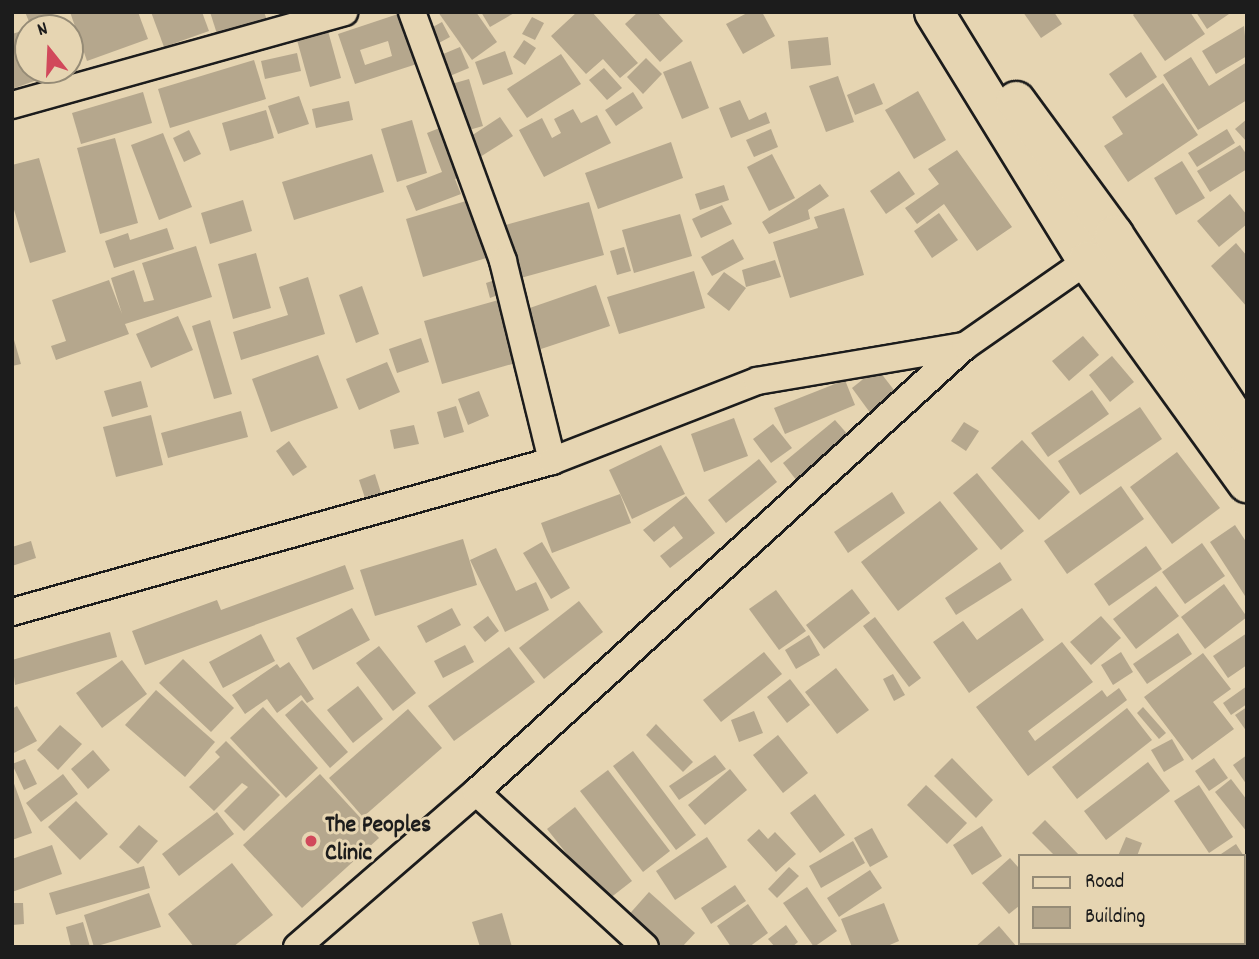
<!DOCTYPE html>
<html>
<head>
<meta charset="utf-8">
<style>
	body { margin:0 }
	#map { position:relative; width:1259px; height:959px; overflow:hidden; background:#e6d5b2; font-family:Dekko,sans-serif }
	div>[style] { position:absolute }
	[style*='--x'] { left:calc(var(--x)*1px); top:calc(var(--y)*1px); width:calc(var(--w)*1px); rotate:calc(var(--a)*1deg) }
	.building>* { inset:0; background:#b5a78d }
	.roads { filter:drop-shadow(2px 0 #1c1c1c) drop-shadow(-2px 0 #1c1c1c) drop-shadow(0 2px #1c1c1c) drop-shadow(0 -2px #1c1c1c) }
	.street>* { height:26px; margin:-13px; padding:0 13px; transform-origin:13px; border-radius:13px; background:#e6d5b2 }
	.secondary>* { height:38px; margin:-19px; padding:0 19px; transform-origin:19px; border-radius:19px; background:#e6d5b2 }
	.dots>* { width:19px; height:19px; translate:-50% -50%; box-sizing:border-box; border:4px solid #e6d5b2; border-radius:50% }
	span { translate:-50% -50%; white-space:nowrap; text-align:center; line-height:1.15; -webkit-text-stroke:6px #e6d5b2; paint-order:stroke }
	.poi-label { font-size:24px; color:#1c1c1c; font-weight:700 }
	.left { translate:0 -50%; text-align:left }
	.frame { position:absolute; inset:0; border:14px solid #1c1c1c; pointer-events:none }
	.legend { position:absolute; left:1018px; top:854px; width:228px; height:91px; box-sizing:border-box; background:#e6d5b2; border:2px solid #958b76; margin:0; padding:9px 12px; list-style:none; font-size:21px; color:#1c1c1c }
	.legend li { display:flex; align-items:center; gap:14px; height:35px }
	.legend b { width:35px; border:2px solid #958b76 }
	.north { position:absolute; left:14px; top:14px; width:70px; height:70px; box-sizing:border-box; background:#e6d5b2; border:2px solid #958b76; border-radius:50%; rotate:342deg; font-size:19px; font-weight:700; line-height:28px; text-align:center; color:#1c1c1c }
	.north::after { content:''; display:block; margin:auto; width:24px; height:32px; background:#d1495b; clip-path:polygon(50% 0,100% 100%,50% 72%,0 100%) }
</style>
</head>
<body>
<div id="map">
	<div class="building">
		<i style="clip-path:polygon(25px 12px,58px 12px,30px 24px)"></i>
		<i style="clip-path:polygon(70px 12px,138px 12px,148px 39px,87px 61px)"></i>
		<i style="clip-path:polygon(151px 12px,202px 12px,209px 31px,164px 47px)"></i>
		<i style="clip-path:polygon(210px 12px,264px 12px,267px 20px,218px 37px)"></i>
		<i style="clip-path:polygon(evenodd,404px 12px,423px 62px,355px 84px,338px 34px,404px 12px,388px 41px,392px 56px,365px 65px,360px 50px,388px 41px)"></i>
		<i style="clip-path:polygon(438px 12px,476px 12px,497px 42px,472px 60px)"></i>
		<i style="clip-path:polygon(481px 12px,516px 12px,490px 27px)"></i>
		<i style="clip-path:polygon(577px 12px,592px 12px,638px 63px,620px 78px,603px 59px,586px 74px,551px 36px)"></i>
		<i style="clip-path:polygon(638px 12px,657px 12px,683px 41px,660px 62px,625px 24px)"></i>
		<i style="clip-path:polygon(749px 12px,762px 12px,775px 36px,743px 54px,726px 24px)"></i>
		<i style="clip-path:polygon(1023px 12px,1054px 12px,1062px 24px,1041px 38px)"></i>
		<i style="clip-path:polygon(1136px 12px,1190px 12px,1205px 34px,1165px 61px,1133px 15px)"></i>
		<i style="clip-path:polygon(1196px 12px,1232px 12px,1207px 29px)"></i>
		<i style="clip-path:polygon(532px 17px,544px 23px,535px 40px,522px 34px)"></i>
		<i style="clip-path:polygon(442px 22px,450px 37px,437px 44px,429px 29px)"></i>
		<i style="clip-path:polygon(1244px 26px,1247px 56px,1216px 74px,1202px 51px)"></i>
		<i style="clip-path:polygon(28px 29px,28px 70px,65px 70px,12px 89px,12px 34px)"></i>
		<i style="clip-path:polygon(328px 31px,341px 78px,310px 87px,297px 40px)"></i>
		<i style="clip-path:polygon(828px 37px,831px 65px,791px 69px,788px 41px)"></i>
		<i style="clip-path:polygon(524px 40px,536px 48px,525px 65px,513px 57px)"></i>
		<i style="clip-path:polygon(460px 47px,469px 68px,445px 78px,436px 57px)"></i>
		<i style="clip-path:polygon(505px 51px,513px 74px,483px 85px,475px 62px)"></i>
		<i style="clip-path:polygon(1141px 52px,1157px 77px,1126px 98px,1109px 74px)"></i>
		<i style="clip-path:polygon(297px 53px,301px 71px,265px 79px,261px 61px)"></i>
		<i style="clip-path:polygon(561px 54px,581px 84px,527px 118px,507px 89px)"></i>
		<i style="clip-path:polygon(1191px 57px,1209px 86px,1247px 62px,1247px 100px,1198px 130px,1163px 75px)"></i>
		<i style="clip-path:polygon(646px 58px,662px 74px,643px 94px,627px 77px)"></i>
		<i style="clip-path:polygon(254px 60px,266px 99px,170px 128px,158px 89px)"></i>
		<i style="clip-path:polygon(691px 61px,709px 108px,682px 119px,663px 72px)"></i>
		<i style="clip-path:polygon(604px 68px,622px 88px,607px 100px,589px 80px)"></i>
		<i style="clip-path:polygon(838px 76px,854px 122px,826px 132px,809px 86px)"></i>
		<i style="clip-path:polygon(469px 79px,483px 126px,462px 132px,448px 85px)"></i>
		<i style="clip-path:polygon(874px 83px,883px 104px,855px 115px,847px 95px)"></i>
		<i style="clip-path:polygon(1163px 83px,1198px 135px,1128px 182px,1104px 146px,1123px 134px,1112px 117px)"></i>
		<i style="clip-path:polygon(918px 91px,946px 140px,914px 159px,885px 110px)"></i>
		<i style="clip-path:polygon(143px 92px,152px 123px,81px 144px,72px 113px)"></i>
		<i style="clip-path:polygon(633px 92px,643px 108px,616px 126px,605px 110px)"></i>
		<i style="clip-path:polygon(299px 96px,309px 124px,278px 134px,268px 106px)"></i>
		<i style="clip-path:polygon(740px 100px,749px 120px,766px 112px,770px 123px,731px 138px,719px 108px)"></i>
		<i style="clip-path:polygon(349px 101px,353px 120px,316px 128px,312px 109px)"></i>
		<i style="clip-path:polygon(573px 109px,581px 123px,597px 115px,611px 143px,544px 177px,519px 130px,542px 118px,552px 138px,561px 133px,554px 119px)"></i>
		<i style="clip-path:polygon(266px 110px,274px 138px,230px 151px,222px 123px)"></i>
		<i style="clip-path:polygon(500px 117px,513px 136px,480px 157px,468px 138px)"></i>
		<i style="clip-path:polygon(1247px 119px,1247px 142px,1235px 129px)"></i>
		<i style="clip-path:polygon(412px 120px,427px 173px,397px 182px,381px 129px)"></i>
		<i style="clip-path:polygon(447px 125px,466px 175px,455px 179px,461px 194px,416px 211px,406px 186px,442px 172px,427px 133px)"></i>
		<i style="clip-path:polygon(771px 129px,778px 147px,754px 157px,746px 140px)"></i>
		<i style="clip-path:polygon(1227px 129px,1235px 143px,1197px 167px,1188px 153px)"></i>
		<i style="clip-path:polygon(189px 130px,201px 154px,184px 162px,173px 138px)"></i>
		<i style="clip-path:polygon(163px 133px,192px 207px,159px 220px,131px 145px)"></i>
		<i style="clip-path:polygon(115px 138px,138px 223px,100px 234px,77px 148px)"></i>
		<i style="clip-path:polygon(671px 142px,683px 178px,598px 209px,585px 173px)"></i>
		<i style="clip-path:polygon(1240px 145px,1247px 155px,1247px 169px,1210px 192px,1197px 171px)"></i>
		<i style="clip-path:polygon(957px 150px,1012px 227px,977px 251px,944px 204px,917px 224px,905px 208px,939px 184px,928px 169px)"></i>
		<i style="clip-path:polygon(372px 154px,384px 192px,294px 220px,282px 182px)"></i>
		<i style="clip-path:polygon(772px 154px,795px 198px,769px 211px,747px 167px)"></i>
		<i style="clip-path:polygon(39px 158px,66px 252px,30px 263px,12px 203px,12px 165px)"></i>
		<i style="clip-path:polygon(1182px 161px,1205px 198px,1176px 215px,1154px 178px)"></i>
		<i style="clip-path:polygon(899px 171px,915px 194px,886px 214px,870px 191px)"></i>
		<i style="clip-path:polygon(820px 184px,829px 196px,808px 210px,810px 219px,769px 234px,762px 222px)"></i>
		<i style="clip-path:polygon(724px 185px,729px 200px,700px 210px,695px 194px)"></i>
		<i style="clip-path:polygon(1230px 194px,1247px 215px,1247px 224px,1219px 247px,1197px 221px)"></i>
		<i style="clip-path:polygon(476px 198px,493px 256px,423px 277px,406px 219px)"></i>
		<i style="clip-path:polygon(243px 200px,252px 231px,210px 244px,201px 213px)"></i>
		<i style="clip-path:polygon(589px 202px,604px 255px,517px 279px,502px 226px)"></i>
		<i style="clip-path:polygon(722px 205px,732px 224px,701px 238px,692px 219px)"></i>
		<i style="clip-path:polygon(844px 208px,864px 275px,790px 298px,773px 242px,818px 228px,814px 217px)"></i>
		<i style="clip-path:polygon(939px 213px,958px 240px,932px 258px,914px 231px)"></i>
		<i style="clip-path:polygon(680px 214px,692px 256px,634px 273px,622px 230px)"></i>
		<i style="clip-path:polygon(167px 228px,174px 249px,114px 268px,105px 241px,128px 233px,130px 240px)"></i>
		<i style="clip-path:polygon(733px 239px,744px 259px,712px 276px,701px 257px)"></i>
		<i style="clip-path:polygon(1236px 243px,1247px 256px,1247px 307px,1211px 266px)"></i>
		<i style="clip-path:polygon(196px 246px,212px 297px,125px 324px,129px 334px,56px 360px,51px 346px,66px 341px,52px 300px,109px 280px,122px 314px,111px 278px,134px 270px,144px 302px,154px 300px,142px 263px)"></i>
		<i style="clip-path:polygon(624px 247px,631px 271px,617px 275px,610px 251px)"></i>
		<i style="clip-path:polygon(256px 253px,271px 308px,233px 319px,218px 264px)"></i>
		<i style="clip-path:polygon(775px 260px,781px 277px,746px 287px,742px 270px)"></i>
		<i style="clip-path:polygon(694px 271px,705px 308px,619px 334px,607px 297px)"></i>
		<i style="clip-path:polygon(724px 272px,746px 288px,729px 311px,707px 294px)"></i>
		<i style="clip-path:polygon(308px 277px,325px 334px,241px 360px,233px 332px,288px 315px,279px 287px)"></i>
		<i style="clip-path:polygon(501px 278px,506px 292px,490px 298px,486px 283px)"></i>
		<i style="clip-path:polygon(596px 285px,610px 326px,538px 350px,524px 310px)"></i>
		<i style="clip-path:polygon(362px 286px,379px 334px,356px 343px,339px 295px)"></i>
		<i style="clip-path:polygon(502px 299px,519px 362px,442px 384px,424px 321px)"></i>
		<i style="clip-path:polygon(178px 316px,193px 350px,151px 368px,136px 334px)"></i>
		<i style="clip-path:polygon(210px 320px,232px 394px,214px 399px,192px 326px)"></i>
		<i style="clip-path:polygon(12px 333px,21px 364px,12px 366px)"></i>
		<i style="clip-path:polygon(1083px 336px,1099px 355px,1069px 381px,1052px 361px)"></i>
		<i style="clip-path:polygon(421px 338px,429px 362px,397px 373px,389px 349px)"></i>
		<i style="clip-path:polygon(318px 355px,338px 408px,271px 432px,252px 379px)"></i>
		<i style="clip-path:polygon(1112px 356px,1134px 382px,1110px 402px,1089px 375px)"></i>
		<i style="clip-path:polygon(387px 362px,400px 392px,359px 410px,346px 379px)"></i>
		<i style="clip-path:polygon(877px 368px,897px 394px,871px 414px,852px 388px)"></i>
		<i style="clip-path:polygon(845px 380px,855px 405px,785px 434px,774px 408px)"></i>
		<i style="clip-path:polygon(141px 381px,148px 407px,112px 417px,104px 391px)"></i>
		<i style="clip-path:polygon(1092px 390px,1109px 414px,1048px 457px,1031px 433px)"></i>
		<i style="clip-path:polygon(479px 391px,489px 416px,468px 425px,458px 399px)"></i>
		<i style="clip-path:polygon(456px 406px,464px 432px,444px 438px,437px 412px)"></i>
		<i style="clip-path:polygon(1140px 407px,1162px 439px,1080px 495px,1058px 461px)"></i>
		<i style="clip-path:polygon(241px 411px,248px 437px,168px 458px,161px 433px)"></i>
		<i style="clip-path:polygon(151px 415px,163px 465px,116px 477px,103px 427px)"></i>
		<i style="clip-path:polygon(734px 418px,748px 456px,704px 472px,691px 434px)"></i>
		<i style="clip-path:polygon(835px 420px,850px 437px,797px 481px,783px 463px)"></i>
		<i style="clip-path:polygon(964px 422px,979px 431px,966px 451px,951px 441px)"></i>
		<i style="clip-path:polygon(773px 424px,792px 448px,771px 463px,753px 439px)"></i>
		<i style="clip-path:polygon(414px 425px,419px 444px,394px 449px,390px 430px)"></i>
		<i style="clip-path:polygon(1022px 440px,1070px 492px,1039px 520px,991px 468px)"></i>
		<i style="clip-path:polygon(289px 441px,307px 467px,293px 476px,276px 451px)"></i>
		<i style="clip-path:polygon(661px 445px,685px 494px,632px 519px,609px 470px)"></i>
		<i style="clip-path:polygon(1177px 452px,1220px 508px,1172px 544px,1130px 487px)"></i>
		<i style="clip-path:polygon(759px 459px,777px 482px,726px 523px,708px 500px)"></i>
		<i style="clip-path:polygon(977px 473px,1024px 531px,1001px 550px,953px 493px)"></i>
		<i style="clip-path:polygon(375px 474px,382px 496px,366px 501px,359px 480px)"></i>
		<i style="clip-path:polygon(1121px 486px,1144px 519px,1067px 574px,1044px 541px)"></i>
		<i style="clip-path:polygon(892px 492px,905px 513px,848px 553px,834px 532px)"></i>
		<i style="clip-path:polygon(620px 494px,631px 523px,552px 553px,541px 523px)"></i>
		<i style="clip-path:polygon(686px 496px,715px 533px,670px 568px,660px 556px,683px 538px,674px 526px,654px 542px,643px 530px)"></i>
		<i style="clip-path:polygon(940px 501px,978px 549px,898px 611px,861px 562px)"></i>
		<i style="clip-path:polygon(1235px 525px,1247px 543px,1247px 599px,1210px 542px)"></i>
		<i style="clip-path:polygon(463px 539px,477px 585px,375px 616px,360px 570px)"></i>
		<i style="clip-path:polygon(31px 541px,36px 558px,12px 566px,12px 547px)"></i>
		<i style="clip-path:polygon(542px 542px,570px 588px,551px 599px,523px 553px)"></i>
		<i style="clip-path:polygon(1202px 543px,1225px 576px,1185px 604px,1162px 572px)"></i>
		<i style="clip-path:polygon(1146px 546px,1162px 569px,1109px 606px,1094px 584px)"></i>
		<i style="clip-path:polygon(496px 548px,516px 591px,536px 582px,549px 610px,505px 632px,470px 560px)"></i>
		<i style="clip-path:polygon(1000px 562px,1012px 580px,956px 615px,945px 598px)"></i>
		<i style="clip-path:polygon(345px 565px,354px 589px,145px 665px,132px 631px,217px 600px,221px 610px)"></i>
		<i style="clip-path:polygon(1224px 584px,1247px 617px,1205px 649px,1181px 617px)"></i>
		<i style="clip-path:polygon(1156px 586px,1179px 616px,1136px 649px,1113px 619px)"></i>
		<i style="clip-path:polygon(852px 589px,870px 613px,824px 649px,806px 625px)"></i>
		<i style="clip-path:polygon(776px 590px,806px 631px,779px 650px,749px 609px)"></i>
		<i style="clip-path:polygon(579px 601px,603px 632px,544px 679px,519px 648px)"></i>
		<i style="clip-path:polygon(352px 608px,370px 640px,313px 670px,296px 638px)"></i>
		<i style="clip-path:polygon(452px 608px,461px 625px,426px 643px,417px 626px)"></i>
		<i style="clip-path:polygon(1022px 608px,1044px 640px,969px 693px,933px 642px,963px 621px,977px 640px)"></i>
		<i style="clip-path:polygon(488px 616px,499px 631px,485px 642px,473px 627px)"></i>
		<i style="clip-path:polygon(1101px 616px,1121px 638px,1091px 665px,1070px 642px)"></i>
		<i style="clip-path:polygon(875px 617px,921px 678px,909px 687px,863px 626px)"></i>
		<i style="clip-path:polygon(110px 632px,117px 657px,15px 685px,12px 660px)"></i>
		<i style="clip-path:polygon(1178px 633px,1192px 654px,1147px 684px,1133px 664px)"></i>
		<i style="clip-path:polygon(1247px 633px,1247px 665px,1228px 678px,1213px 656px)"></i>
		<i style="clip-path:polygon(261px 634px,275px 661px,223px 688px,209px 662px)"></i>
		<i style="clip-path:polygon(809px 635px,820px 655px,796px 669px,785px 650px)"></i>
		<i style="clip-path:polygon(1062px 642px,1093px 682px,1028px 731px,1035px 741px,1102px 690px,1107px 697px,1119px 688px,1127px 700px,1028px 776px,976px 707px)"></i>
		<i style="clip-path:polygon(465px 645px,474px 662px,443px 678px,434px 661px)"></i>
		<i style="clip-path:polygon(379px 646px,416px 693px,393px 711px,356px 663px)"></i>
		<i style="clip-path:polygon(509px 647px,535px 682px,454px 741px,428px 706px)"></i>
		<i style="clip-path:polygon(764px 652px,782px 674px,721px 722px,703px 700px)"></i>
		<i style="clip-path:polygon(1121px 652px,1133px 672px,1113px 685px,1101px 665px)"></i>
		<i style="clip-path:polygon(1203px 653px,1231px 689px,1213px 702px,1234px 729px,1192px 760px,1144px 697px)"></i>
		<i style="clip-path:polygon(183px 659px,234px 708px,211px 732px,159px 683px)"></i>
		<i style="clip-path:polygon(122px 660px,147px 694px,102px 728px,76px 693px)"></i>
		<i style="clip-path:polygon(289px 662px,314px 699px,307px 703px,301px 695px,277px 713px,267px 699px,245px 714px,232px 695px,277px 664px,280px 668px)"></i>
		<i style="clip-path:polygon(836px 668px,869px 710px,837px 734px,805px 692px)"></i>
		<i style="clip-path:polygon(893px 674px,905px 695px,894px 701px,883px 679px)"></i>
		<i style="clip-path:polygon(790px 679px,810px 705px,787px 723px,767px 697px)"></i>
		<i style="clip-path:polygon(358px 686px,383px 719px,353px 743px,327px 710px)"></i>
		<i style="clip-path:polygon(1247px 686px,1247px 704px,1231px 715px,1223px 703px)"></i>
		<i style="clip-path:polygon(156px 690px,215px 742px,185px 777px,125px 725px)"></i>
		<i style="clip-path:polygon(302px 700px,348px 752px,330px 768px,285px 715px)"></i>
		<i style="clip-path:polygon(17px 706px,37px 741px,12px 754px,12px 709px)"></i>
		<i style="clip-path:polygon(263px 707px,318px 768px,286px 798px,230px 738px)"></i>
		<i style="clip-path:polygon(1143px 707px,1166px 733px,1159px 739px,1137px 713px)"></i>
		<i style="clip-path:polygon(1247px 707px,1247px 732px,1235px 715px)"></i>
		<i style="clip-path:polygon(1127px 708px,1152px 740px,1077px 799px,1052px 767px)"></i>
		<i style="clip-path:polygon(408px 709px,442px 748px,363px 817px,329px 778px)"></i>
		<i style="clip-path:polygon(754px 711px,763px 733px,739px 742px,731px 720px)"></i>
		<i style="clip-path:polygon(656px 724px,693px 762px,683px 772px,646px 735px)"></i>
		<i style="clip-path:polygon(60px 725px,82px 744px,58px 770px,37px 750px)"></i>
		<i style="clip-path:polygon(778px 735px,808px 773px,783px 793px,753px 755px)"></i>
		<i style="clip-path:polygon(1172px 739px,1184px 760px,1164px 772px,1151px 750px)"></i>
		<i style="clip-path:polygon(226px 741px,280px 795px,244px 831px,224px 811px,248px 787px,242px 783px,214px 811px,189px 787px,220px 757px,215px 752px)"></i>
		<i style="clip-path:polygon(93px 750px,110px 770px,88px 789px,71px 769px)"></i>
		<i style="clip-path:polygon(633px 751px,696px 835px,676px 850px,613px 766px)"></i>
		<i style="clip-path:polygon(715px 755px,726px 769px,679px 800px,669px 786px)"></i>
		<i style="clip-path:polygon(1247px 755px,1247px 785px,1233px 765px)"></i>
		<i style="clip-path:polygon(952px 758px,993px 800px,976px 818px,934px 776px)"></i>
		<i style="clip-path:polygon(1214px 758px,1228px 778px,1209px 791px,1195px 771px)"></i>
		<i style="clip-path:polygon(25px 759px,37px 784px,24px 790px,12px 764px)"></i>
		<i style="clip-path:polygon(1148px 762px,1170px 791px,1106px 840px,1084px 811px)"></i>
		<i style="clip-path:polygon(730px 769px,747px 790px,705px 825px,688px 805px)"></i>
		<i style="clip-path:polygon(608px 770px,670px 851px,643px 872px,580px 791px)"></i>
		<i style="clip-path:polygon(63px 774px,78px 794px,41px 822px,26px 803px)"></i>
		<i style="clip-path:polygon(320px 774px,379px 838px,302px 908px,243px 845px)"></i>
		<i style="clip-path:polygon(12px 778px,32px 833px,12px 840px)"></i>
		<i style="clip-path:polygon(1231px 779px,1247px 800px,1247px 832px,1215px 792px)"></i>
		<i style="clip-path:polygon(926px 785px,967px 823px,947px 844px,907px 805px)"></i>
		<i style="clip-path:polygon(1199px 785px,1233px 837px,1209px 853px,1174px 801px)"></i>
		<i style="clip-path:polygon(815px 794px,845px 835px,820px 853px,790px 813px)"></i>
		<i style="clip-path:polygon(76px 801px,108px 834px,80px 860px,48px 827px)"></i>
		<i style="clip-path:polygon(575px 807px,632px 881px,605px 902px,547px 829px)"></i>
		<i style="clip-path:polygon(217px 812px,234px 834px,179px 876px,162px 854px)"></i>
		<i style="clip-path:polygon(1045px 820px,1080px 856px,1055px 856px,1032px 833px)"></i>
		<i style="clip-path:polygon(139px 825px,158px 841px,138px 864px,119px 847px)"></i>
		<i style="clip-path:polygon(982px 826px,1002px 856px,972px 875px,953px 845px)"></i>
		<i style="clip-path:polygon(872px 828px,888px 857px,870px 867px,854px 838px)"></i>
		<i style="clip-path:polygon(759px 829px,768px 839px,775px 832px,796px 854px,776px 872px,747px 840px)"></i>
		<i style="clip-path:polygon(707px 837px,727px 867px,675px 900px,656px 871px)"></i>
		<i style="clip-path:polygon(1126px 837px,1142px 843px,1137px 856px,1118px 856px)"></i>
		<i style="clip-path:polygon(853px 841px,865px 863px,821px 888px,809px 866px)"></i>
		<i style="clip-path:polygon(1236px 844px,1247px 861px,1243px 867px,1243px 856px,1218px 856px)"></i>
		<i style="clip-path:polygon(52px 845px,62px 874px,12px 892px,12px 859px)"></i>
		<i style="clip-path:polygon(1010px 858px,1019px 868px,1019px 906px,1009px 914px,982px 883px)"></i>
		<i style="clip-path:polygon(232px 863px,273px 915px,233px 947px,194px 947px,168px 914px)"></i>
		<i style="clip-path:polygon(144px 866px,150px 888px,56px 915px,49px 893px)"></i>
		<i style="clip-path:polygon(789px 867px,799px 876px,777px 898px,768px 889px)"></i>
		<i style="clip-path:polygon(870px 870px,882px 888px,839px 917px,827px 898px)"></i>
		<i style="clip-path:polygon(735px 885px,746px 901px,711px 924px,701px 908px)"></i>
		<i style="clip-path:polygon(807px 887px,837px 931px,814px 947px,783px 903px)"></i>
		<i style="clip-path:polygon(649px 892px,695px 933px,682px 947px,656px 947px,625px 919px)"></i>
		<i style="clip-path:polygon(149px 893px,161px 927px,94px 947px,84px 915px)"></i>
		<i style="clip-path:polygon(1243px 899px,1247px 903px,1247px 945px,1243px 941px)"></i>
		<i style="clip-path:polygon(12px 903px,23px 903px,24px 924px,12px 925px)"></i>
		<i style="clip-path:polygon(884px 903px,899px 941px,885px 947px,852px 947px,841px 919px)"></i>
		<i style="clip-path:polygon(748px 904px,768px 933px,749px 947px,731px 947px,717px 926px)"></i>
		<i style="clip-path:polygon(502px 913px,512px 947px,480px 947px,472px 922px)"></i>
		<i style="clip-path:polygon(83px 922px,90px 947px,71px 947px,66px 927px)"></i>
		<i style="clip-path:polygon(786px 925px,798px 942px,792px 947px,775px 947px,768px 939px)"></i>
		<i style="clip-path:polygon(999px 926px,1017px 947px,975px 947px)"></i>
	</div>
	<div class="roads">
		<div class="street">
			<i style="--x:412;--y:12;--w:265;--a:69.9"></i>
			<i style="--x:503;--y:261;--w:206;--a:76.2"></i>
			<i style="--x:12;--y:105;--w:345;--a:-15.6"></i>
			<i style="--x:12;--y:612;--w:561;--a:-15.62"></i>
			<i style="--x:552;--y:461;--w:220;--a:-21.3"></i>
			<i style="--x:757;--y:381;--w:211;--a:-9.6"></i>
			<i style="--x:476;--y:792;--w:229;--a:42.5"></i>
			<i style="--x:297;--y:947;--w:237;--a:-40.9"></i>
			<i style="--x:476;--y:792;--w:662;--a:-42.37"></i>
			<i style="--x:965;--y:346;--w:149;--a:-34.9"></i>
		</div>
		<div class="secondary">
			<i style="--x:934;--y:12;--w:292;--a:58.4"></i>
			<i style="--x:1087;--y:261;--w:274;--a:54.2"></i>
			<i style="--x:1016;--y:101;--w:166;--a:53.8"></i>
			<i style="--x:1114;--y:235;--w:242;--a:56.6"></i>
		</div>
	</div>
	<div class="dots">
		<i style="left:311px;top:841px;background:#d1495b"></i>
	</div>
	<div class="poi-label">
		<span class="left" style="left:325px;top:841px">The Peoples<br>Clinic</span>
	</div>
	<div class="frame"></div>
	<ul class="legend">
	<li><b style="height:9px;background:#e6d5b2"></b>Road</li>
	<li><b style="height:19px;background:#b5a78d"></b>Building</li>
	</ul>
	<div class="north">N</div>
</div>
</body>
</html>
